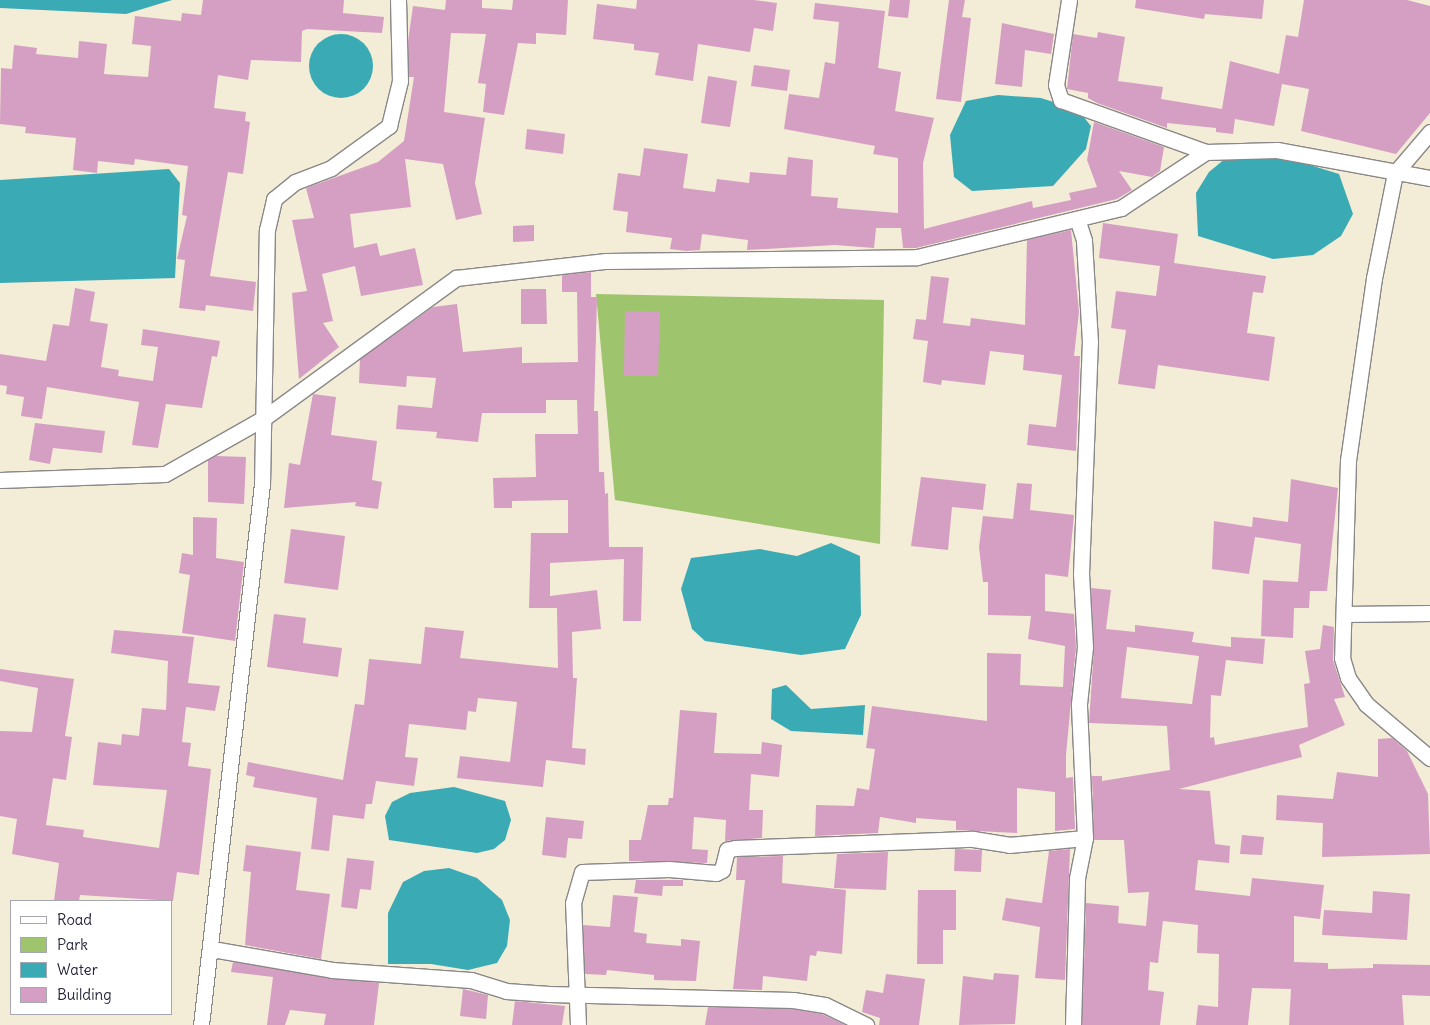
<!DOCTYPE html>
<html>
<head>
<meta charset="utf-8">
<style>
	body { margin:0 }
	#map { position:relative; width:1430px; height:1025px; overflow:hidden; background:#f3ecd6; font-family:Delius,sans-serif }
	div>[style] { position:absolute }
	[style*='--x'] { left:calc(var(--x)*1px); top:calc(var(--y)*1px); width:calc(var(--w)*1px); rotate:calc(var(--a)*1deg) }
	.green>* { inset:0; background:#9fc46e }
	.water>* { inset:0; background:#3aabb5 }
	.round { border-radius:50% }
	.building>* { inset:0; background:#d59fc3 }
	.roads { filter:drop-shadow(1px 0 #8a8788) drop-shadow(-1px 0 #8a8788) drop-shadow(0 1px #8a8788) drop-shadow(0 -1px #8a8788) }
	.street>* { height:15px; margin:-7.5px; padding:0 7.5px; transform-origin:7.5px; border-radius:7.5px; background:#fff }
	span { translate:-50% -50%; white-space:nowrap; text-align:center; line-height:1.15; -webkit-text-stroke:4px #fff; paint-order:stroke }
	.legend { position:absolute; left:10px; top:900px; width:162px; height:115px; box-sizing:border-box; background:#fff; border:1px solid #a7a7b1; margin:0; padding:6px 9px; list-style:none; font-size:15px; color:#22223b }
	.legend li { display:flex; align-items:center; gap:10px; height:25px }
	.legend b { width:25px; border:1px solid #a7a7b1 }
</style>
</head>
<body>
<div id="map">
	<div class="green">
		<i style="clip-path:polygon(596px 294px,884px 300px,880px 544px,615px 500px)"></i>
	</div>
	<div class="water">
		<i style="clip-path:polygon(0 0,172px 0,126px 14px,0 8px)"></i>
		<i class="round" style="left:309px;top:34px;width:64px;height:64px"></i>
		<i style="clip-path:polygon(998px 95px,1041px 98px,1078px 110px,1091px 126px,1086px 149px,1053px 186px,972px 191px,954px 177px,950px 135px,966px 101px)"></i>
		<i style="clip-path:polygon(1281px 156px,1339px 174px,1353px 214px,1341px 236px,1313px 255px,1273px 259px,1198px 236px,1196px 193px,1209px 172px,1226px 158px)"></i>
		<i style="clip-path:polygon(169px 169px,180px 183px,175px 278px,0 283px,0 180px)"></i>
		<i style="clip-path:polygon(831px 543px,860px 556px,861px 615px,845px 649px,801px 655px,705px 641px,692px 629px,681px 589px,691px 558px,760px 549px,797px 556px)"></i>
		<i style="clip-path:polygon(786px 685px,811px 709px,865px 705px,863px 735px,791px 731px,771px 719px,772px 689px)"></i>
		<i style="clip-path:polygon(454px 787px,505px 801px,511px 820px,505px 840px,494px 849px,477px 853px,389px 840px,385px 816px,392px 802px,410px 793px)"></i>
		<i style="clip-path:polygon(449px 868px,477px 878px,502px 900px,510px 920px,507px 946px,497px 963px,468px 970px,431px 964px,388px 964px,388px 913px,403px 882px,424px 871px)"></i>
	</div>
	<div class="building">
		<i style="clip-path:polygon(203px 0,344px 0,343px 13px,384px 17px,382px 33px,307px 29px,302px 31px,301px 62px,251px 60px,248px 80px,218px 75px,214px 108px,246px 112px,245px 121px,250px 122px,243px 174px,228px 172px,210px 276px,256px 282px,253px 311px,206px 305px,205px 311px,179px 308px,185px 260px,177px 259px,187px 216px,182px 215px,188px 166px,135px 159px,134px 165px,98px 161px,97px 173px,73px 170px,76px 138px,25px 133px,26px 127px,0 124px,1px 68px,12px 69px,14px 45px,37px 48px,36px 54px,78px 58px,79px 41px,107px 44px,104px 74px,148px 77px,151px 46px,132px 44px,135px 16px,181px 21px,182px 13px,201px 15px)"></i>
		<i style="clip-path:polygon(446px 0,482px 0,482px 8px,512px 10px,513px 0,568px 0,566px 35px,536px 33px,536px 44px,518px 43px,504px 115px,483px 112px,486px 84px,478px 83px,486px 34px,451px 33px,444px 112px,485px 118px,475px 183px,482px 214px,456px 220px,443px 164px,405px 159px,411px 207px,350px 214px,354px 248px,377px 243px,380px 256px,415px 248px,423px 285px,361px 296px,355px 266px,322px 274px,333px 321px,323px 323px,339px 347px,299px 379px,292px 293px,307px 291px,292px 220px,314px 218px,306px 188px,378px 162px,404px 141px,414px 77px,409px 77px,408px 41px,413px 6px,445px 10px)"></i>
		<i style="clip-path:polygon(637px 0,754px 0,777px 3px,773px 31px,754px 28px,750px 52px,698px 44px,693px 81px,655px 75px,659px 53px,634px 50px,634px 44px,593px 39px,597px 4px,636px 9px)"></i>
		<i style="clip-path:polygon(890px 0,910px 0,908px 18px,888px 16px)"></i>
		<i style="clip-path:polygon(949px 0,965px 0,962px 17px,971px 18px,961px 102px,936px 99px)"></i>
		<i style="clip-path:polygon(1136px 0,1264px 0,1262px 19px,1205px 14px,1204px 19px,1135px 8px)"></i>
		<i style="clip-path:polygon(1304px 0,1407px 0,1430px 6px,1430px 113px,1396px 154px,1301px 131px,1309px 89px,1282px 84px,1274px 126px,1235px 119px,1233px 134px,1216px 132px,1216px 128px,1167px 123px,1167px 128px,1097px 103px,1088px 98px,1088px 93px,1067px 89px,1073px 34px,1097px 38px,1098px 32px,1125px 37px,1118px 81px,1163px 87px,1161px 99px,1222px 109px,1230px 61px,1279px 74px,1286px 35px,1298px 37px)"></i>
		<i style="clip-path:polygon(815px 3px,885px 11px,878px 68px,901px 72px,895px 111px,934px 118px,923px 163px,924px 229px,1032px 201px,1033px 208px,1071px 200px,1069px 193px,1097px 187px,1087px 160px,1094px 122px,1164px 147px,1160px 171px,1152px 177px,1119px 171px,1132px 190px,1117px 199px,916px 248px,903px 248px,901px 228px,876px 228px,874px 248px,835px 245px,747px 250px,748px 240px,702px 234px,700px 250px,686px 251px,670px 249px,672px 238px,626px 232px,628px 212px,613px 210px,618px 173px,640px 176px,644px 148px,688px 154px,683px 188px,715px 192px,717px 179px,749px 183px,750px 172px,786px 175px,788px 157px,813px 160px,811px 196px,838px 198px,837px 208px,898px 213px,898px 158px,873px 154px,875px 146px,784px 129px,789px 94px,819px 98px,825px 62px,835px 64px,839px 22px,813px 19px)"></i>
		<i style="clip-path:polygon(1002px 23px,1054px 34px,1051px 54px,1025px 50px,1022px 87px,995px 84px)"></i>
		<i style="clip-path:polygon(754px 65px,790px 70px,787px 91px,751px 86px)"></i>
		<i style="clip-path:polygon(708px 76px,737px 81px,730px 127px,701px 123px)"></i>
		<i style="clip-path:polygon(527px 129px,565px 134px,563px 154px,525px 149px)"></i>
		<i style="clip-path:polygon(1103px 223px,1178px 234px,1174px 263px,1266px 276px,1263px 293px,1253px 292px,1247px 333px,1275px 337px,1269px 381px,1158px 365px,1155px 389px,1118px 384px,1126px 330px,1111px 328px,1116px 291px,1156px 296px,1160px 266px,1099px 258px)"></i>
		<i style="clip-path:polygon(534px 225px,534px 241px,513px 242px,513px 226px)"></i>
		<i style="clip-path:polygon(1071px 230px,1079px 312px,1074px 356px,1080px 356px,1076px 451px,1027px 445px,1029px 424px,1056px 427px,1062px 375px,1023px 370px,1024px 355px,990px 351px,985px 385px,942px 380px,941px 385px,923px 382px,928px 341px,913px 339px,916px 319px,926px 320px,931px 276px,949px 278px,943px 323px,970px 326px,971px 318px,1025px 325px,1027px 240px)"></i>
		<i style="clip-path:polygon(591px 272px,591px 297px,597px 297px,594px 411px,598px 411px,599px 472px,604px 472px,605px 494px,608px 493px,609px 547px,643px 547px,641px 621px,623px 621px,624px 559px,550px 563px,550px 596px,597px 590px,601px 629px,572px 632px,573px 678px,577px 678px,572px 748px,586px 749px,585px 765px,546px 760px,543px 787px,457px 778px,460px 756px,510px 762px,517px 702px,478px 698px,476px 712px,468px 711px,466px 730px,409px 724px,405px 757px,418px 758px,414px 786px,376px 781px,372px 804px,366px 804px,364px 819px,333px 815px,329px 851px,311px 849px,317px 798px,253px 787px,255px 777px,246px 775px,248px 762px,343px 780px,355px 704px,364px 705px,369px 659px,421px 664px,425px 627px,464px 631px,460px 658px,558px 668px,557px 608px,529px 608px,531px 533px,568px 533px,568px 500px,512px 501px,512px 508px,494px 508px,493px 478px,536px 477px,535px 434px,578px 434px,577px 400px,546px 400px,546px 413px,482px 413px,478px 442px,436px 438px,437px 432px,396px 429px,398px 405px,432px 408px,436px 378px,407px 376px,406px 387px,359px 383px,360px 359px,433px 307px,457px 304px,463px 352px,522px 347px,522px 363px,578px 362px,577px 292px,562px 292px,562px 275px)"></i>
		<i style="clip-path:polygon(75px 288px,95px 292px,90px 321px,108px 324px,101px 367px,119px 370px,118px 376px,153px 381px,158px 347px,141px 345px,143px 329px,220px 341px,217px 357px,212px 356px,202px 408px,166px 404px,158px 448px,132px 445px,139px 402px,47px 387px,42px 419px,21px 416px,24px 397px,6px 394px,7px 386px,0 385px,0 354px,46px 361px,53px 324px,69px 326px)"></i>
		<i style="clip-path:polygon(521px 289px,546px 289px,547px 324px,521px 324px)"></i>
		<i style="clip-path:polygon(625px 311px,660px 312px,658px 376px,624px 376px)"></i>
		<i style="clip-path:polygon(313px 394px,336px 397px,331px 435px,377px 441px,372px 480px,382px 482px,378px 509px,355px 506px,356px 502px,284px 508px,289px 463px,300px 465px)"></i>
		<i style="clip-path:polygon(35px 423px,105px 431px,102px 453px,53px 448px,50px 464px,29px 460px)"></i>
		<i style="clip-path:polygon(216px 456px,246px 457px,244px 504px,208px 502px,208px 460px)"></i>
		<i style="clip-path:polygon(921px 477px,986px 484px,983px 510px,952px 507px,948px 550px,911px 546px)"></i>
		<i style="clip-path:polygon(1291px 479px,1338px 488px,1327px 591px,1310px 591px,1309px 608px,1294px 608px,1293px 638px,1261px 636px,1263px 580px,1298px 582px,1301px 544px,1255px 537px,1249px 574px,1212px 569px,1214px 521px,1252px 527px,1253px 517px,1288px 522px)"></i>
		<i style="clip-path:polygon(1017px 483px,1032px 484px,1030px 510px,1074px 515px,1068px 577px,1045px 574px,1045px 611px,1074px 614px,1076px 647px,1066px 755px,1066px 778px,1073px 777px,1075px 829px,1055px 831px,1055px 792px,1017px 788px,1017px 833px,956px 830px,956px 821px,916px 818px,916px 823px,880px 817px,878px 833px,815px 836px,816px 805px,854px 806px,857px 788px,869px 790px,875px 749px,866px 748px,872px 706px,987px 721px,987px 653px,1021px 654px,1020px 685px,1063px 687px,1065px 646px,1028px 639px,1031px 616px,988px 615px,988px 582px,983px 582px,979px 547px,983px 516px,1013px 519px)"></i>
		<i style="clip-path:polygon(193px 517px,217px 518px,216px 558px,244px 562px,235px 641px,182px 633px,190px 575px,179px 573px,182px 553px,193px 555px)"></i>
		<i style="clip-path:polygon(291px 529px,345px 536px,338px 590px,284px 583px)"></i>
		<i style="clip-path:polygon(evenodd,1091px 588px,1111px 590px,1106px 629px,1135px 632px,1135px 625px,1194px 632px,1192px 642px,1231px 647px,1231px 637px,1265px 639px,1263px 664px,1226px 660px,1221px 696px,1211px 695px,1210px 738px,1214px 737px,1215px 745px,1308px 727px,1304px 684px,1310px 683px,1305px 651px,1320px 649px,1323px 625px,1334px 627px,1333px 660px,1345px 697px,1334px 699px,1345px 725px,1299px 745px,1302px 757px,1179px 789px,1210px 791px,1215px 844px,1230px 846px,1229px 863px,1198px 860px,1195px 890px,1250px 896px,1252px 878px,1324px 885px,1320px 919px,1294px 916px,1294px 962px,1328px 963px,1328px 969px,1373px 968px,1373px 964px,1430px 965px,1430px 996px,1402px 995px,1404px 1025px,1289px 1025px,1291px 989px,1252px 988px,1248px 1025px,1196px 1025px,1198px 1005px,1218px 1007px,1219px 954px,1197px 953px,1198px 925px,1163px 921px,1158px 963px,1150px 962px,1148px 990px,1164px 992px,1160px 1025px,1082px 1025px,1086px 903px,1119px 906px,1118px 923px,1146px 926px,1149px 892px,1128px 893px,1124px 840px,1094px 840px,1092px 776px,1102px 776px,1102px 781px,1170px 770px,1167px 726px,1089px 723px,1094px 647px,1091px 588px,1127px 647px,1199px 656px,1192px 704px,1121px 698px,1127px 647px)"></i>
		<i style="clip-path:polygon(274px 614px,306px 618px,303px 643px,342px 648px,338px 677px,267px 667px)"></i>
		<i style="clip-path:polygon(114px 630px,194px 637px,188px 683px,220px 686px,215px 711px,186px 707px,182px 742px,191px 743px,188px 766px,211px 769px,199px 875px,177px 872px,173px 901px,80px 895px,79px 901px,54px 901px,59px 863px,12px 854px,17px 819px,0 816px,0 731px,32px 732px,38px 688px,0 681px,0 669px,74px 679px,65px 736px,72px 737px,66px 780px,53px 778px,46px 825px,84px 830px,83px 837px,159px 848px,167px 790px,93px 785px,98px 742px,121px 745px,122px 734px,139px 736px,142px 708px,166px 710px,168px 661px,111px 653px)"></i>
		<i style="clip-path:polygon(680px 710px,717px 713px,714px 753px,761px 754px,762px 742px,782px 745px,779px 777px,751px 774px,749px 810px,763px 810px,762px 838px,725px 841px,726px 820px,694px 817px,692px 849px,708px 850px,707px 863px,629px 861px,629px 840px,641px 840px,648px 805px,668px 805px,669px 798px,673px 798px)"></i>
		<i style="clip-path:polygon(1392px 738px,1407px 751px,1428px 794px,1430px 854px,1322px 857px,1323px 823px,1276px 820px,1277px 795px,1333px 799px,1337px 772px,1378px 777px,1378px 739px)"></i>
		<i style="clip-path:polygon(546px 817px,584px 821px,582px 839px,568px 838px,566px 858px,542px 855px)"></i>
		<i style="clip-path:polygon(1242px 835px,1264px 837px,1262px 855px,1240px 854px)"></i>
		<i style="clip-path:polygon(246px 845px,301px 852px,296px 890px,330px 894px,321px 959px,245px 945px,251px 872px,243px 871px)"></i>
		<i style="clip-path:polygon(955px 849px,982px 850px,981px 872px,954px 871px)"></i>
		<i style="clip-path:polygon(1070px 849px,1065px 980px,1035px 978px,1040px 927px,1002px 920px,1006px 898px,1042px 903px,1049px 851px)"></i>
		<i style="clip-path:polygon(888px 852px,886px 890px,834px 888px,837px 854px)"></i>
		<i style="clip-path:polygon(783px 856px,782px 883px,846px 890px,842px 954px,817px 951px,816px 956px,810px 955px,807px 981px,763px 976px,762px 990px,733px 989px,745px 880px,736px 880px,737px 857px)"></i>
		<i style="clip-path:polygon(347px 858px,374px 861px,371px 890px,360px 889px,357px 909px,341px 907px)"></i>
		<i style="clip-path:polygon(636px 880px,683px 880px,683px 886px,663px 886px,662px 896px,634px 893px)"></i>
		<i style="clip-path:polygon(918px 890px,956px 890px,956px 930px,943px 930px,943px 964px,917px 964px)"></i>
		<i style="clip-path:polygon(1373px 891px,1410px 894px,1407px 940px,1322px 935px,1324px 910px,1372px 913px)"></i>
		<i style="clip-path:polygon(613px 895px,638px 897px,634px 932px,647px 934px,646px 943px,681px 946px,681px 939px,700px 941px,696px 981px,654px 980px,654px 975px,607px 970px,606px 975px,585px 974px,583px 925px,610px 927px)"></i>
		<i style="clip-path:polygon(233px 962px,379px 983px,374px 1025px,324px 1025px,326px 1014px,290px 1010px,285px 1025px,267px 1025px,273px 977px,231px 972px)"></i>
		<i style="clip-path:polygon(994px 973px,1019px 975px,1015px 1024px,959px 1025px,963px 976px,993px 980px)"></i>
		<i style="clip-path:polygon(886px 974px,925px 979px,919px 1025px,879px 1025px,880px 1018px,862px 1012px,866px 990px,883px 993px)"></i>
		<i style="clip-path:polygon(463px 989px,488px 995px,486px 1019px,460px 1016px)"></i>
		<i style="clip-path:polygon(515px 1001px,565px 1006px,562px 1025px,512px 1025px)"></i>
		<i style="clip-path:polygon(708px 1007px,792px 1009px,822px 1014px,845px 1025px,705px 1025px)"></i>
	</div>
	<div class="roads">
		<div class="street">
			<i style="--x:1069;--y:0;--w:86;--a:98.7"></i>
			<i style="--x:1056;--y:85;--w:16;--a:72"></i>
			<i style="--x:1061;--y:100;--w:154;--a:19.7"></i>
			<i style="--x:1430;--y:132;--w:54;--a:130.5"></i>
			<i style="--x:1395;--y:173;--w:107;--a:101.3"></i>
			<i style="--x:1374;--y:278;--w:184;--a:98.1"></i>
			<i style="--x:1348;--y:460;--w:198;--a:91.7"></i>
			<i style="--x:1342;--y:658;--w:21;--a:73"></i>
			<i style="--x:1348;--y:678;--w:32;--a:55"></i>
			<i style="--x:1366;--y:704;--w:84;--a:40.2"></i>
			<i style="--x:0;--y:480;--w:165;--a:-2.1"></i>
			<i style="--x:165;--y:474;--w:114;--a:-29.5"></i>
			<i style="--x:264;--y:418;--w:238;--a:-36.1"></i>
			<i style="--x:456;--y:278;--w:151;--a:-6.5"></i>
			<i style="--x:606;--y:261;--w:311;--a:-0.7"></i>
			<i style="--x:917;--y:257;--w:210;--a:-13.5"></i>
			<i style="--x:1121;--y:208;--w:102;--a:-33.4"></i>
			<i style="--x:1206;--y:152;--w:71;--a:-1.6"></i>
			<i style="--x:1277;--y:150;--w:156;--a:10.4"></i>
			<i style="--x:1344;--y:614;--w:86;--a:-0.7"></i>
			<i style="--x:212;--y:949;--w:122;--a:9.9"></i>
			<i style="--x:332;--y:970;--w:139;--a:4.1"></i>
			<i style="--x:471;--y:980;--w:37;--a:17"></i>
			<i style="--x:506;--y:991;--w:43;--a:4"></i>
			<i style="--x:549;--y:994;--w:244;--a:1.4"></i>
			<i style="--x:793;--y:1000;--w:32;--a:9"></i>
			<i style="--x:825;--y:1005;--w:46;--a:26"></i>
			<i style="--x:201;--y:1025;--w:544;--a:-83.57"></i>
			<i style="--x:262;--y:484;--w:254;--a:-88.9"></i>
			<i style="--x:267;--y:230;--w:32;--a:-77"></i>
			<i style="--x:274;--y:199;--w:27;--a:-39"></i>
			<i style="--x:295;--y:182;--w:39;--a:-21"></i>
			<i style="--x:331;--y:168;--w:72;--a:-35.9"></i>
			<i style="--x:389;--y:126;--w:46;--a:-76.3"></i>
			<i style="--x:400;--y:81;--w:81;--a:-91.4"></i>
			<i style="--x:578;--y:1025;--w:122;--a:-92.3"></i>
			<i style="--x:573;--y:903;--w:32;--a:-74"></i>
			<i style="--x:582;--y:872;--w:87;--a:-2"></i>
			<i style="--x:669;--y:869;--w:47;--a:4.9"></i>
			<i style="--x:716;--y:873;--w:7;--a:-27"></i>
			<i style="--x:722;--y:870;--w:21;--a:-76"></i>
			<i style="--x:727;--y:850;--w:8;--a:-14"></i>
			<i style="--x:735;--y:848;--w:238;--a:-2.2"></i>
			<i style="--x:973;--y:839;--w:36;--a:9"></i>
			<i style="--x:1009;--y:845;--w:76;--a:-5.3"></i>
			<i style="--x:1085;--y:838;--w:134;--a:-92.6"></i>
			<i style="--x:1079;--y:704;--w:57;--a:-84"></i>
			<i style="--x:1085;--y:647;--w:73;--a:-93.1"></i>
			<i style="--x:1081;--y:574;--w:232;--a:-87.8"></i>
			<i style="--x:1090;--y:342;--w:102;--a:-93.4"></i>
			<i style="--x:1084;--y:240;--w:20;--a:-108"></i>
			<i style="--x:1073;--y:1025;--w:147;--a:-88.4"></i>
			<i style="--x:1077;--y:878;--w:41;--a:-78.7"></i>
		</div>
	</div>
	<ul class="legend">
	<li><b style="height:6px;background:#fff"></b>Road</li>
	<li><b style="height:14px;background:#9fc46e"></b>Park</li>
	<li><b style="height:14px;background:#3aabb5"></b>Water</li>
	<li><b style="height:14px;background:#d59fc3"></b>Building</li>
	</ul>
</div>
</body>
</html>
